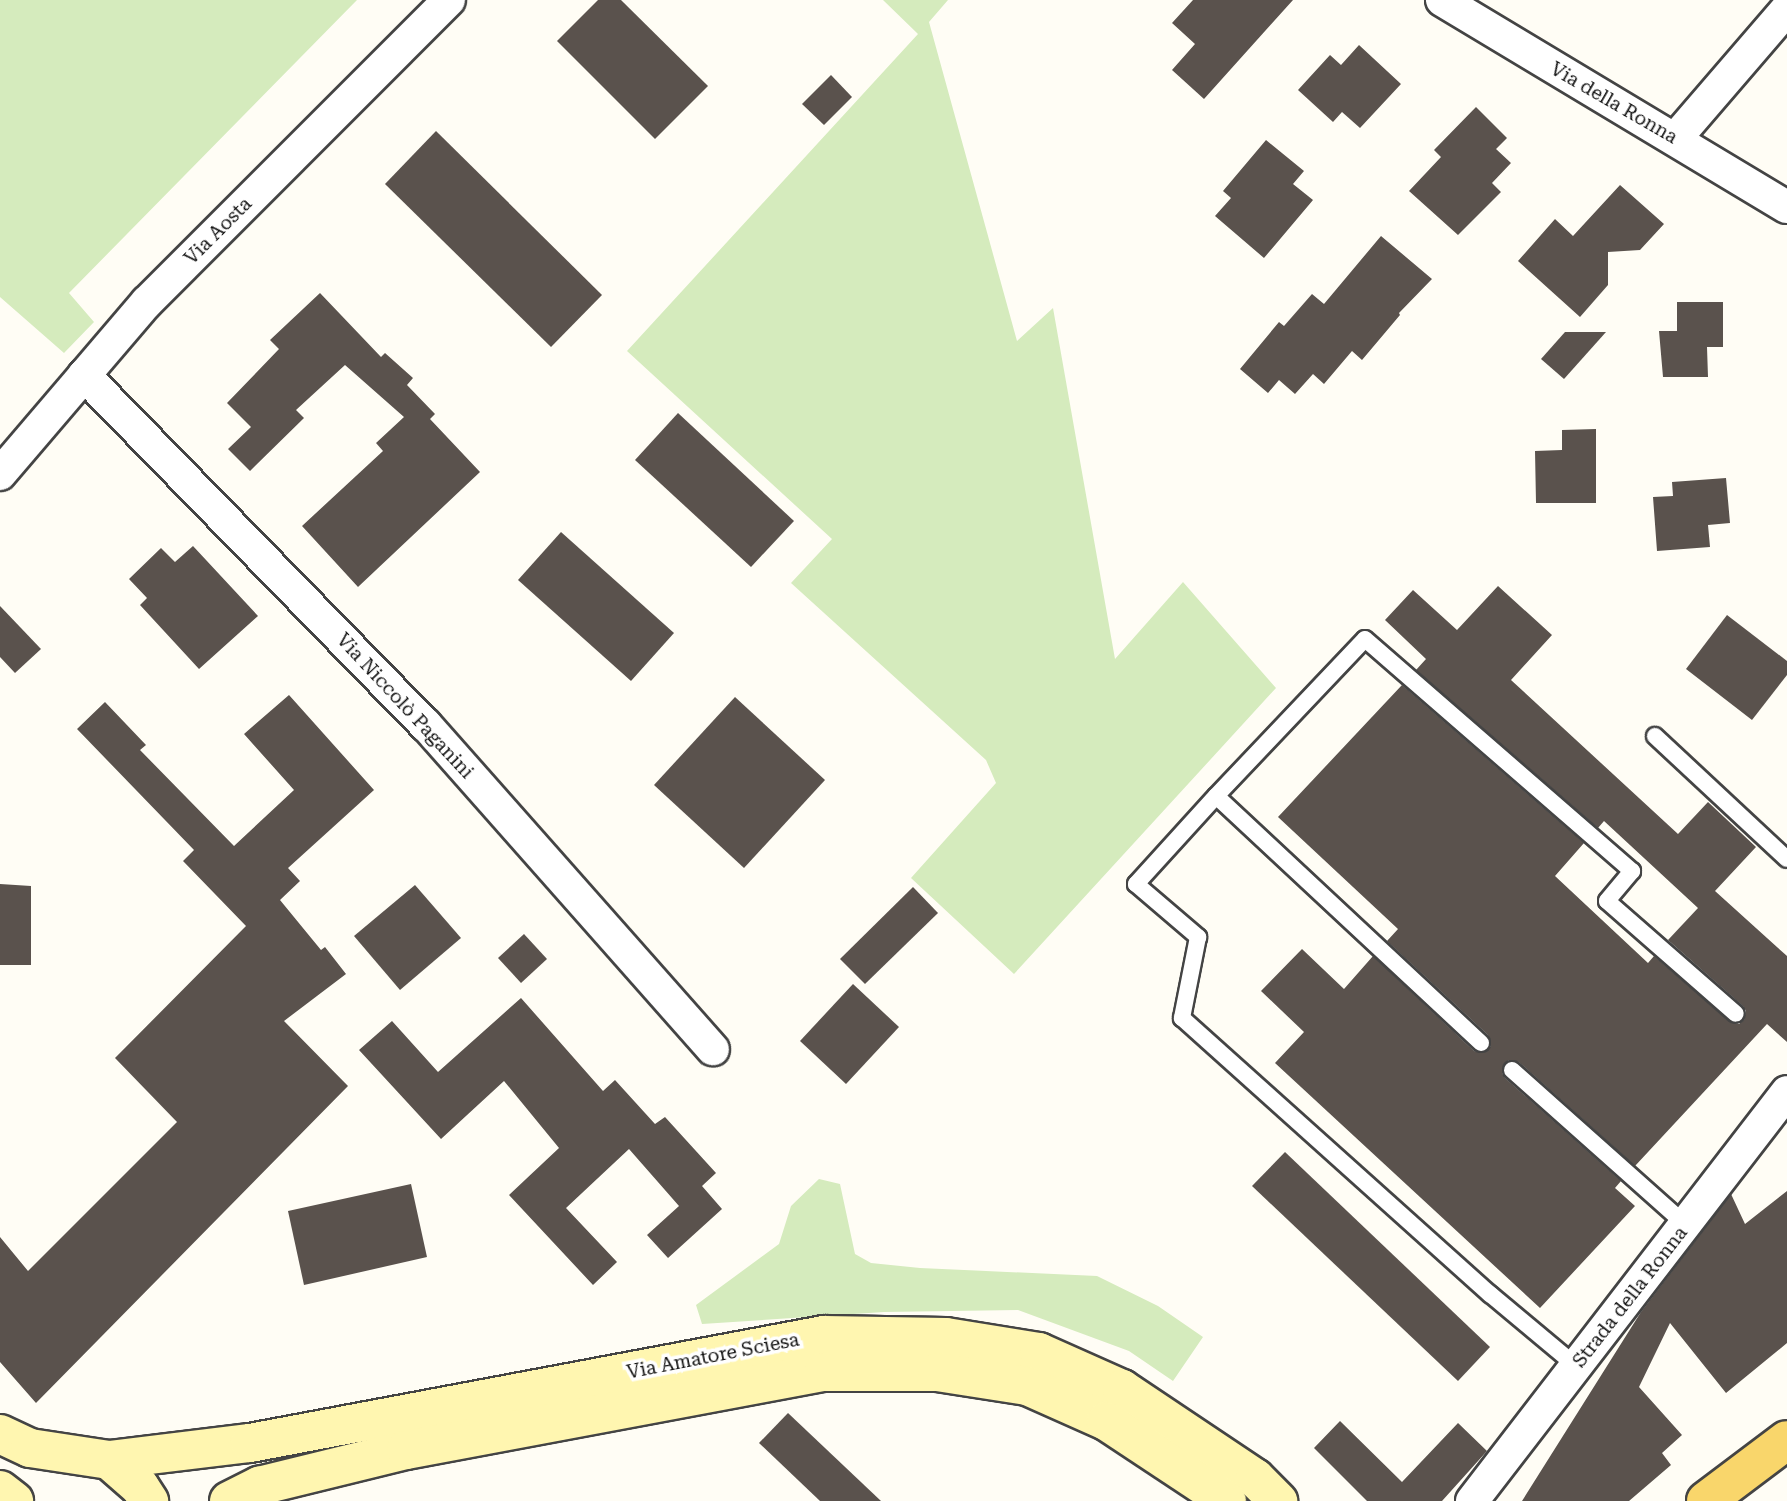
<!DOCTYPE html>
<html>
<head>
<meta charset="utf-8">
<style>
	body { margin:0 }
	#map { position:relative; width:1787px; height:1501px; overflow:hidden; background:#fffdf5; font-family:"Roboto Serif",serif }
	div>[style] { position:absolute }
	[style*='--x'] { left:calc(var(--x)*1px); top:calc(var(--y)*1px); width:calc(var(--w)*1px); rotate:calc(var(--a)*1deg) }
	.green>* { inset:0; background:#d5ebbd }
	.building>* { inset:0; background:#5a524d }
	.roads { filter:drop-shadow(2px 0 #444) drop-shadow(-2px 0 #444) drop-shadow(0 2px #444) drop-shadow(0 -2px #444) }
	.lane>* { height:16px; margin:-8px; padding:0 8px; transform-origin:8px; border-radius:8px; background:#fff }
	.street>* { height:32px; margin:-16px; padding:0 16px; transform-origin:16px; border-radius:16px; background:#fff }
	.secondary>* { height:38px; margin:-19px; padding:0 19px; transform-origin:19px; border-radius:19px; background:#fff6b0 }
	.primary>* { height:38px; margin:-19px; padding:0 19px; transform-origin:19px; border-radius:19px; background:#f9d66b }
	span { translate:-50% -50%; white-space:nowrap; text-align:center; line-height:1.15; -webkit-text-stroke:7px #fff; paint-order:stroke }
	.street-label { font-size:19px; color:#111 }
</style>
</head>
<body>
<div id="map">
	<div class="green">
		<i style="clip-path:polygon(0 0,357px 0,69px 293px,94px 322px,64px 353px,0 297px)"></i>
		<i style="clip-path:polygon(883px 0,948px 0,929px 22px,1017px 341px,1053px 308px,1115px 659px,1183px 582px,1276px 688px,1014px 974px,911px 878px,996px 783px,986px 760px,791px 583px,832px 539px,627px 351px,918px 34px)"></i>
		<i style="clip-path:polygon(819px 1179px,840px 1184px,855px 1254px,871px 1263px,920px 1268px,1097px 1276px,1158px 1306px,1203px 1337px,1173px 1381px,1129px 1351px,1018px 1310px,884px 1312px,702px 1324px,696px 1305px,779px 1244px,791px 1206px)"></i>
	</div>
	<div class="building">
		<i style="clip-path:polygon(598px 0,621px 0,708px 86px,655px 139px,557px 41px)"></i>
		<i style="clip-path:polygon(1193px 0,1293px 0,1204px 99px,1172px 70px,1195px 44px,1172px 23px)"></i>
		<i style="clip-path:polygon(1359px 45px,1401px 84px,1360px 128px,1342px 112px,1333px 122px,1298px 90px,1330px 55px,1341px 65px)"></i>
		<i style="clip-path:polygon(831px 75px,852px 97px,824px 125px,802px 104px)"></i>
		<i style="clip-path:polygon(1476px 107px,1507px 138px,1496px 149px,1511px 163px,1492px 183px,1501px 192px,1458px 235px,1409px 191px,1441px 157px,1434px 150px)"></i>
		<i style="clip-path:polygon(436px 131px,602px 295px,551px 347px,385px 184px)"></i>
		<i style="clip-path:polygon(1266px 140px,1304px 171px,1293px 184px,1313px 200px,1264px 258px,1215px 216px,1231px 198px,1223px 191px)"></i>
		<i style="clip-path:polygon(1620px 185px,1664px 224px,1640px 250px,1608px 252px,1608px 285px,1580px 317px,1518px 261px,1555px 219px,1573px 236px)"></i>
		<i style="clip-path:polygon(1381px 236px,1432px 279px,1399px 313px,1400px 315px,1362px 360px,1352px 351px,1324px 384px,1313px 374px,1295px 394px,1279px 380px,1268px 393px,1240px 369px,1279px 322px,1284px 326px,1312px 294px,1324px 304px)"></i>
		<i style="clip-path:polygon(320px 293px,381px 357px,385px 353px,413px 378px,407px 385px,435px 414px,430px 419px,480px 472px,358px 587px,302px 526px,383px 451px,376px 443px,404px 417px,345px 365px,296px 410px,304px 418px,250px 471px,228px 449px,251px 427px,227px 403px,279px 349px,270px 340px)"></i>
		<i style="clip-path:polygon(1677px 302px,1723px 302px,1723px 347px,1707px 347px,1708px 377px,1663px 377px,1659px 331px,1677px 331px)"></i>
		<i style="clip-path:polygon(1565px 332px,1606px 332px,1564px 379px,1541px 359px)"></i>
		<i style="clip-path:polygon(678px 413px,794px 521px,751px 567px,635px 460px)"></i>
		<i style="clip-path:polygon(1596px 429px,1596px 503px,1536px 503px,1535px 451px,1562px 450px,1562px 430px)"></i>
		<i style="clip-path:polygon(1726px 478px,1730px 523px,1708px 525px,1710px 547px,1657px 551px,1653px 497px,1673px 496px,1672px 482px)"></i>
		<i style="clip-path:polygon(561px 532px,674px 633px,631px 681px,518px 580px)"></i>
		<i style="clip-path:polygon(193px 546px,258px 616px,199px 669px,140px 605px,147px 598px,129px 579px,161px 548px,175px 562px)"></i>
		<i style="clip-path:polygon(1498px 586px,1552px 635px,1511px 680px,1678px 834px,1708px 802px,1756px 847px,1715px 891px,1787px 956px,1787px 1042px,1767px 1024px,1635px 1166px,1519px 1062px,1509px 1060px,1504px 1064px,1502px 1073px,1505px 1078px,1621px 1181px,1615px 1188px,1635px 1206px,1540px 1308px,1275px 1063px,1304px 1032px,1261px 991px,1302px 949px,1344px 989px,1373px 956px,1474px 1051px,1483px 1053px,1491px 1046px,1488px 1035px,1387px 941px,1398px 929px,1278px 817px,1402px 685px,1584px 843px,1555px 876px,1648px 963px,1654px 956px,1730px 1022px,1739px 1024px,1744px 1020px,1746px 1011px,1743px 1006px,1668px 940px,1698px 908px,1604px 821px,1598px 828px,1416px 670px,1426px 659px,1385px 620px,1413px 590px,1457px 630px)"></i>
		<i style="clip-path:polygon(0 606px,41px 649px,15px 673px,0 657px)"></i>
		<i style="clip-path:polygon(1727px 615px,1787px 661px,1787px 675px,1752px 720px,1686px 669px)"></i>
		<i style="clip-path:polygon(289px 695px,374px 790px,288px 868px,300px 881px,280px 900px,321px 950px,325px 947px,346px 974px,284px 1021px,348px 1086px,36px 1403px,0 1362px,0 1237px,28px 1271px,177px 1122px,115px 1058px,246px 926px,183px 861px,194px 850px,77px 729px,105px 702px,146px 745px,140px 750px,234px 846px,294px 790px,244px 734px)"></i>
		<i style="clip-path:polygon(735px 697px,825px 780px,744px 868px,654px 785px)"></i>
		<i style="clip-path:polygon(0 884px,31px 886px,31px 965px,0 965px)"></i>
		<i style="clip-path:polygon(415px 885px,461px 938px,400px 990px,354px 936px)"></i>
		<i style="clip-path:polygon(913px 887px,938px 913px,865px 984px,840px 959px)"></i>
		<i style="clip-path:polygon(524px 934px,547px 959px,521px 983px,498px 958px)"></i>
		<i style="clip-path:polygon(853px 984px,899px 1027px,846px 1084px,800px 1041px)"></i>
		<i style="clip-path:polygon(521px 998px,603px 1091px,615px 1080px,655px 1124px,665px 1117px,716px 1173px,702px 1186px,722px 1209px,668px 1258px,647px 1235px,679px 1206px,629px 1149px,566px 1208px,617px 1262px,593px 1285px,509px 1195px,559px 1148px,504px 1081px,441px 1139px,359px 1050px,392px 1021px,438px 1072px)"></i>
		<i style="clip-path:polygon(1285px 1152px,1490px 1347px,1458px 1381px,1252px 1186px)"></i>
		<i style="clip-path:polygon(411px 1184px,427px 1257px,304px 1285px,288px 1211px)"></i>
		<i style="clip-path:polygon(1787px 1191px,1787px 1343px,1726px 1393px,1670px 1323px,1639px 1387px,1682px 1435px,1662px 1453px,1671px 1465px,1629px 1501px,1522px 1501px,1641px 1312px,1731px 1194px,1745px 1224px)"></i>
		<i style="clip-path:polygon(788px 1413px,881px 1501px,820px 1501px,759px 1443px)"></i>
		<i style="clip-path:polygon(1340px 1421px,1402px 1482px,1458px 1423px,1487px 1451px,1442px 1501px,1367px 1501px,1314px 1448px)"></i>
	</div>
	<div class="roads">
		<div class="lane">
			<i style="--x:1655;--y:736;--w:180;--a:43"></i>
			<i style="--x:1216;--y:796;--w:216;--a:-46.5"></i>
			<i style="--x:1365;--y:639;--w:354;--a:41"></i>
			<i style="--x:1632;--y:871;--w:39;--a:130"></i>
			<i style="--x:1607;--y:901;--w:171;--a:41.2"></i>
			<i style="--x:1481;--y:1043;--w:362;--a:-137"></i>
			<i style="--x:1216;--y:796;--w:119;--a:132.3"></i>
			<i style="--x:1136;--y:884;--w:82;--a:40.5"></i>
			<i style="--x:1198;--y:937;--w:83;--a:101.2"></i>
			<i style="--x:1182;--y:1018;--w:414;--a:41.9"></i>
			<i style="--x:1490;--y:1294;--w:112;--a:39.9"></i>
			<i style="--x:1512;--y:1070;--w:232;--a:41.7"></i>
		</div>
		<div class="street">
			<i style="--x:1442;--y:0;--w:402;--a:31"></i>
			<i style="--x:1676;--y:138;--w:170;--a:-49.3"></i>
			<i style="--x:84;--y:375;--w:489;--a:45.7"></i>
			<i style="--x:426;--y:725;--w:433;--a:48.5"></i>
			<i style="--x:0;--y:474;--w:226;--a:-49.5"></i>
			<i style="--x:147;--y:302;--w:427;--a:-45"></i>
			<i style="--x:1472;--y:1501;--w:516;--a:-52.4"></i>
		</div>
		<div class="secondary">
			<i style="--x:0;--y:1434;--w:33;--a:25"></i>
			<i style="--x:30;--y:1448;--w:80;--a:8.6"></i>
			<i style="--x:109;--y:1460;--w:142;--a:-6.9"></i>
			<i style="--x:250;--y:1443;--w:584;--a:-10.66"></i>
			<i style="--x:824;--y:1335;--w:122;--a:0.9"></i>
			<i style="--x:946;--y:1337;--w:94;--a:9.2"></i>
			<i style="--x:1039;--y:1352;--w:91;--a:24"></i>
			<i style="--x:1122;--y:1389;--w:160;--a:33.8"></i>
			<i style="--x:1255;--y:1478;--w:33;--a:45"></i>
			<i style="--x:109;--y:1460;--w:41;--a:41.1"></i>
			<i style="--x:140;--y:1487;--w:17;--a:57"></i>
			<i style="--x:0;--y:1490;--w:18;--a:38"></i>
			<i style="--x:229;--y:1501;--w:34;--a:-27"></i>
			<i style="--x:259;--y:1486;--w:151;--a:-13.8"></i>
			<i style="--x:406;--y:1450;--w:425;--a:-10.6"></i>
			<i style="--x:824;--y:1372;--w:113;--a:0"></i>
			<i style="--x:937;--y:1372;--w:91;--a:8.8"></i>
			<i style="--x:1027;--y:1386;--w:86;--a:23.9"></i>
			<i style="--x:1106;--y:1421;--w:145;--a:33.5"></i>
		</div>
		<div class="primary">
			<i style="--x:1706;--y:1501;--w:101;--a:-37"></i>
		</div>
	</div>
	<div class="street-label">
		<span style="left:1614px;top:103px;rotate:30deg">Via della Ronna</span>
		<span style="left:218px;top:231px;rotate:-45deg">Via Aosta</span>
		<span style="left:405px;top:706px;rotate:47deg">Via Niccolò Paganini</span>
		<span style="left:1630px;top:1297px;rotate:-52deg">Strada della Ronna</span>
		<span style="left:713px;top:1356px;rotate:-11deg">Via Amatore Sciesa</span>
	</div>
</div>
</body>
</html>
